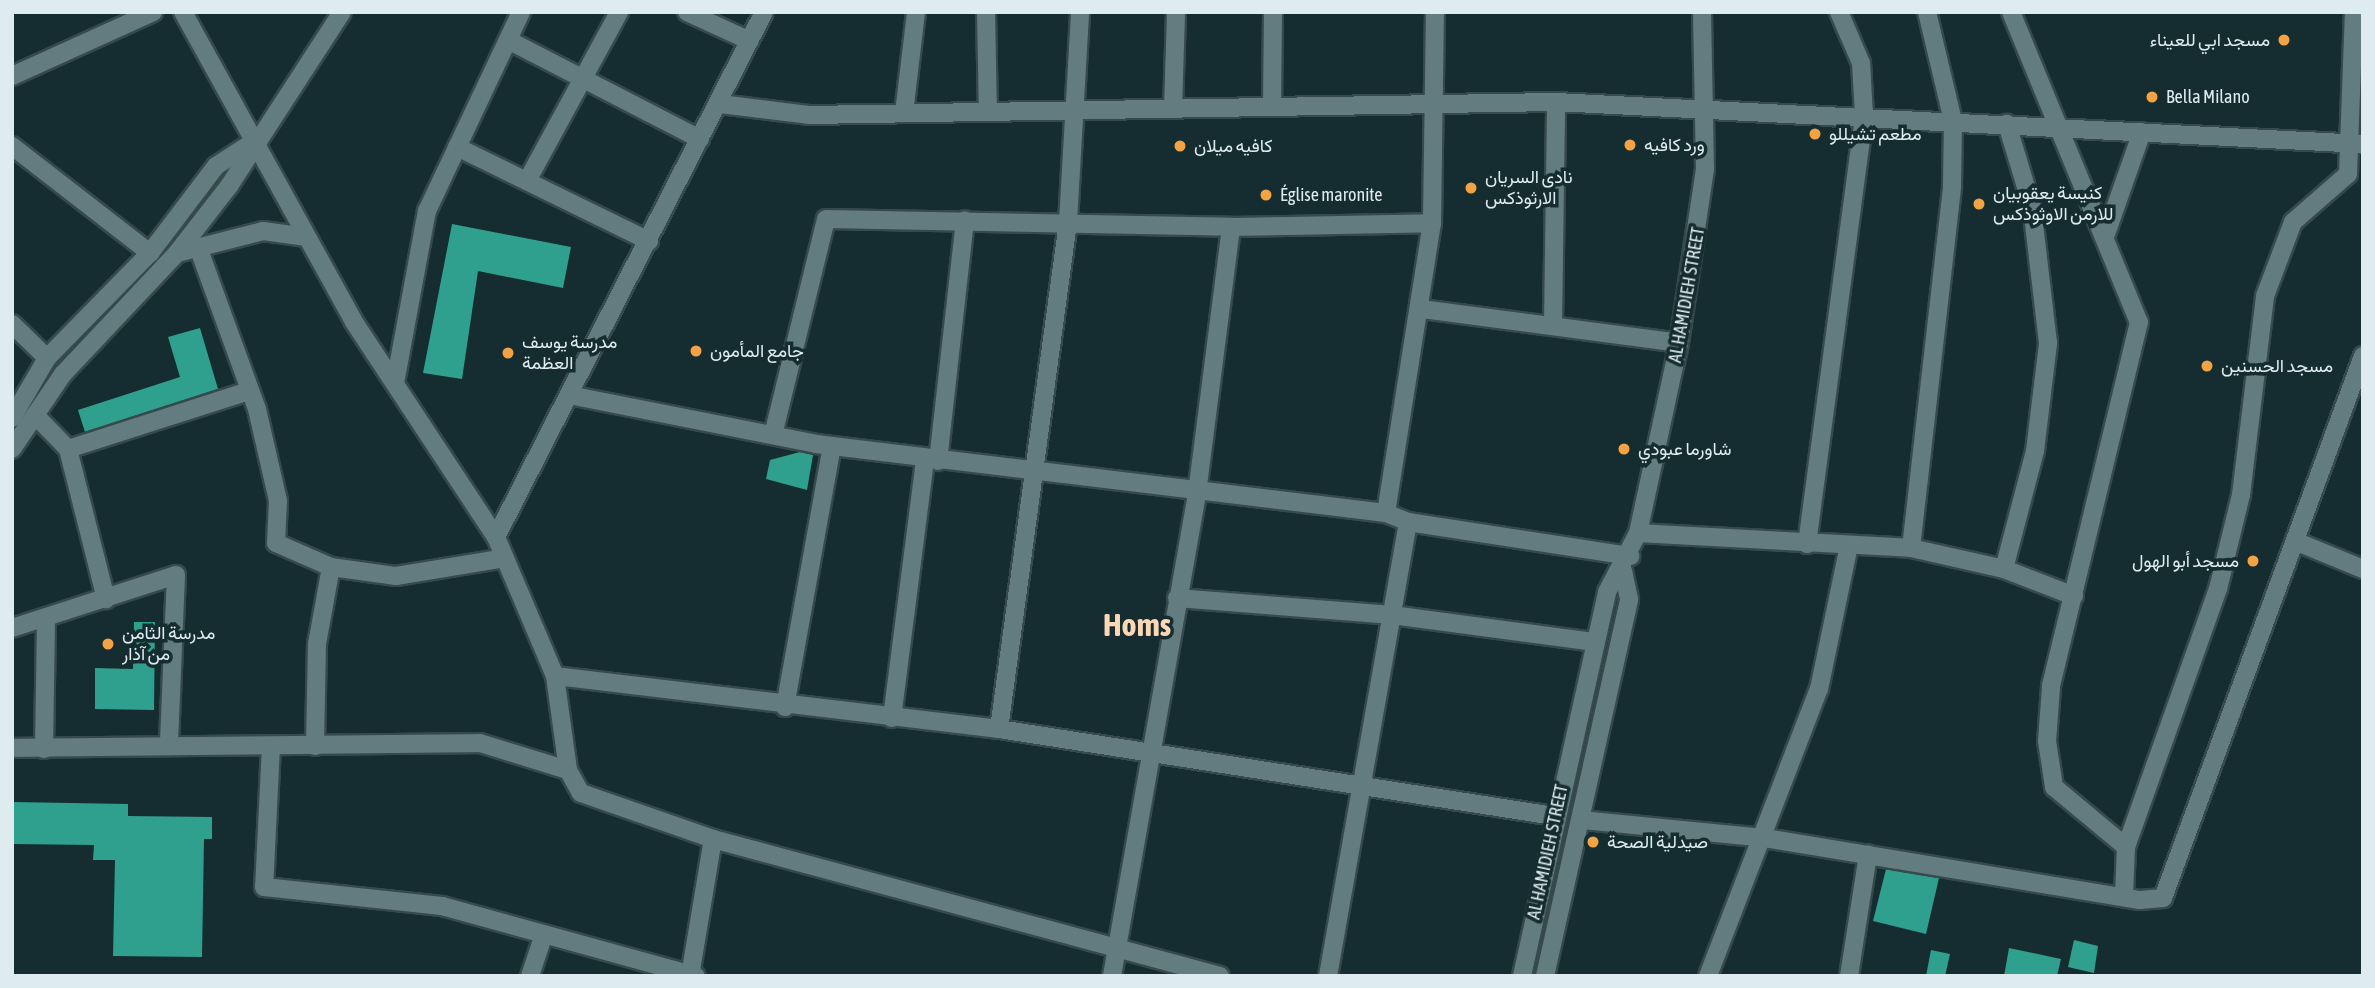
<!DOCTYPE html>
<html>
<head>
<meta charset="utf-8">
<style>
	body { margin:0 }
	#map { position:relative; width:2375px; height:988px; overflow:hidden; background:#152d30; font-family:"Asap Condensed",Vazirmatn,sans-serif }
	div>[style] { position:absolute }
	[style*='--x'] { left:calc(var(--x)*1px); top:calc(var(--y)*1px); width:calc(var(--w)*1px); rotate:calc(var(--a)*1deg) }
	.building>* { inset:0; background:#2fa08e }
	.roads { filter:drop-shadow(2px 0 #36494c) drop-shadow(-2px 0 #36494c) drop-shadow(0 2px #36494c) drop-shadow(0 -2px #36494c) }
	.minor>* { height:18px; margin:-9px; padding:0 9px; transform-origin:9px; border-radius:9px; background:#637c80 }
	.tertiary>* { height:18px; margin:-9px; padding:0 9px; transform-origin:9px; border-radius:9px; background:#637c80 }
	.secondary>* { height:18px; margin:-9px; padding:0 9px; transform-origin:9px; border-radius:9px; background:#637c80 }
	.dots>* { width:19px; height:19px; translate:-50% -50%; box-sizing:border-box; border:4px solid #152d30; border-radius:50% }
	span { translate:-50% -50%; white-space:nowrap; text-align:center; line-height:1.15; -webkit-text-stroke:7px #152d30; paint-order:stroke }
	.poi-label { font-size:18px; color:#dfecef }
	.right { translate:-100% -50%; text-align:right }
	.left { translate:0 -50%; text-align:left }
	.street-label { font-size:18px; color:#dfecef }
	.town-label { font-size:32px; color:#fbd8b5; font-weight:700 }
	.frame { position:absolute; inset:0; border:14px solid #dfecef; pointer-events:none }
</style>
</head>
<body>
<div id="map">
	<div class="building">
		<i style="clip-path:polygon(452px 224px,571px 247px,563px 288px,478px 271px,462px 379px,423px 373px)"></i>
		<i style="clip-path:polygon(200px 328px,218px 389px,85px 432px,78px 410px,180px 377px,168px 337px)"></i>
		<i style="clip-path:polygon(800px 452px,813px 455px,807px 490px,766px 479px,770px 460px)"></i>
		<i style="clip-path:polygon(134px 622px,155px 622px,154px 710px,95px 709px,95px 668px,133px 669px)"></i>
		<i style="clip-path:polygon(12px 802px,128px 804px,128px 816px,212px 817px,212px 839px,204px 839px,202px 957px,113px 956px,115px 860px,93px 860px,94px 845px,12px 844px)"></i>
		<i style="clip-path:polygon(1886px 869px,1939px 878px,1926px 934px,1873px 921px)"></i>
		<i style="clip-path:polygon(2074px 940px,2098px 946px,2094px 973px,2068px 967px)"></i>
		<i style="clip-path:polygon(2009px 948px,2061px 959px,2057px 976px,2004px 976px)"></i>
		<i style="clip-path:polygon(1931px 950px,1950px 954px,1945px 976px,1926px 976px)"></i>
	</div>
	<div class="roads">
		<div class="minor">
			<i style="--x:687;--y:12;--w:69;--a:24.7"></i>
			<i style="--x:986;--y:12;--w:100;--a:88.9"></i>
			<i style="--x:2011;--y:12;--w:335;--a:67.6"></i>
			<i style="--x:2139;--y:322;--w:375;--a:103.6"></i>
			<i style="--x:2051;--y:687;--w:54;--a:94.2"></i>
			<i style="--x:2047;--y:741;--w:47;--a:81.3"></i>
			<i style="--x:2054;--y:787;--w:94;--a:39.8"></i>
			<i style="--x:508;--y:40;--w:216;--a:27.3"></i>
			<i style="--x:12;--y:76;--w:155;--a:-24.4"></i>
			<i style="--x:1272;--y:107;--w:95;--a:-89.4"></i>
			<i style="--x:1173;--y:109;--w:97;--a:-88.2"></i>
			<i style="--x:904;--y:113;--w:102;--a:-83.2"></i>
			<i style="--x:12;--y:146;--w:175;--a:37.8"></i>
			<i style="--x:457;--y:147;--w:214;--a:26.1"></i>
			<i style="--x:527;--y:181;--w:192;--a:-61.4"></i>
			<i style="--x:2106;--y:234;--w:108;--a:-70.6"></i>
			<i style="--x:198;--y:247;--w:172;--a:70"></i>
			<i style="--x:257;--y:409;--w:94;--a:77.1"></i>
			<i style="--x:278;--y:501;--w:42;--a:92.7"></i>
			<i style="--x:276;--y:543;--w:60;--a:23.6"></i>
			<i style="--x:331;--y:567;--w:66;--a:7.9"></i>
			<i style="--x:396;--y:576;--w:110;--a:-9.4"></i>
			<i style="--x:1422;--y:309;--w:259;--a:7.5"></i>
			<i style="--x:12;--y:324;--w:49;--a:44.2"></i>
			<i style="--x:1553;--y:325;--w:223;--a:-89.2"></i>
			<i style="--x:395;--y:383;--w:175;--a:-79.5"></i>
			<i style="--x:427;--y:211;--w:220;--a:-64.7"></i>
			<i style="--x:569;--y:395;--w:252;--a:11.2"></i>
			<i style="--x:816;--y:444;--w:574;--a:6.9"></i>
			<i style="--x:1386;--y:513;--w:24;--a:22"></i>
			<i style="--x:1408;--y:522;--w:225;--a:8.7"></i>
			<i style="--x:35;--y:415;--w:47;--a:45.9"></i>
			<i style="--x:68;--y:449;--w:155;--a:75.8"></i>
			<i style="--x:773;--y:435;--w:222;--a:-76.2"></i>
			<i style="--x:826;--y:219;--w:405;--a:1.1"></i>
			<i style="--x:1231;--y:227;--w:201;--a:-1.1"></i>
			<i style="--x:68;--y:449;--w:187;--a:-17.8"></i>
			<i style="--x:938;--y:461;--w:242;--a:-83.6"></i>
			<i style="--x:1386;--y:513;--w:294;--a:-81"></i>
			<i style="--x:1432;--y:223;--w:211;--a:-89.2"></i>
			<i style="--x:1638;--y:533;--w:273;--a:3.1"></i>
			<i style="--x:1911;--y:548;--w:95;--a:12.7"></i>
			<i style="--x:2004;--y:569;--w:75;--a:21.1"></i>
			<i style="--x:2295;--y:541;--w:74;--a:22.4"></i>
			<i style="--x:1807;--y:544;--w:432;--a:-82.4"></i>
			<i style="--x:1864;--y:116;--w:53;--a:-93.2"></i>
			<i style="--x:1861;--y:63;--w:56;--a:-113.3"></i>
			<i style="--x:1911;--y:548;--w:364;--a:-83.5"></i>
			<i style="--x:1952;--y:186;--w:65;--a:-89.1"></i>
			<i style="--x:1953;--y:121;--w:112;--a:-103.4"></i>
			<i style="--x:2004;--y:569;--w:122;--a:-75.3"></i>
			<i style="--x:2035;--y:451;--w:109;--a:-83.1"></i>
			<i style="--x:2048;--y:343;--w:137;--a:-96.7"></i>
			<i style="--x:2032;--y:207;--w:87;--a:-106.8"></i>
			<i style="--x:1177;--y:598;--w:216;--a:4.5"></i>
			<i style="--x:1392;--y:615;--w:205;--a:7.6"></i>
			<i style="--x:12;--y:628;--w:172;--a:-17.9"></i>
			<i style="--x:176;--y:575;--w:169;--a:92.4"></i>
			<i style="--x:785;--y:707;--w:265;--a:-79.8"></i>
			<i style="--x:892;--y:718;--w:261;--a:-82.7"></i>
			<i style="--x:999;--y:729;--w:512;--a:-82.25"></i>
			<i style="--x:1068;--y:222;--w:210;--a:-86.7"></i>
			<i style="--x:271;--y:746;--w:141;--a:92.8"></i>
			<i style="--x:264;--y:887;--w:179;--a:6.1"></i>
			<i style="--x:442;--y:906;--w:263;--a:15.4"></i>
			<i style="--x:315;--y:746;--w:102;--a:-88.9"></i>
			<i style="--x:317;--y:644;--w:78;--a:-79.7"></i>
			<i style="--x:12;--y:748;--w:468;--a:-0.6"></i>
			<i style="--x:480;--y:743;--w:92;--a:17.1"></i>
			<i style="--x:568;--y:770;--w:26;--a:61"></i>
			<i style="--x:581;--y:793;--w:140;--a:19.2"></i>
			<i style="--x:713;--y:839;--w:525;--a:15.12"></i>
			<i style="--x:44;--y:749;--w:130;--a:-89.1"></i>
			<i style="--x:2124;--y:895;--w:48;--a:-87.6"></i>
			<i style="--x:2126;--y:847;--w:274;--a:-70.4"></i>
			<i style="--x:2218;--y:589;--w:97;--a:-76.3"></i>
			<i style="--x:2241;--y:495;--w:200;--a:-83.1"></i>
			<i style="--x:2265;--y:296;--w:79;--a:-69.3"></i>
			<i style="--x:2293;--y:222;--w:73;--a:-41.1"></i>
			<i style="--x:2348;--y:174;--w:162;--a:-87.9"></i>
			<i style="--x:530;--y:976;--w:44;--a:-71.6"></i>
			<i style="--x:690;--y:976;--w:139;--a:-80.5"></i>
			<i style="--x:1112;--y:976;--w:490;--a:-80"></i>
			<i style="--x:1197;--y:493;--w:268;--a:-82.7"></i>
			<i style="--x:1328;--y:976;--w:461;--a:-80"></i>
			<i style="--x:1708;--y:976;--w:308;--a:-68.9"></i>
			<i style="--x:1819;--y:689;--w:146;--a:-78.2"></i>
			<i style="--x:1849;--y:976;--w:123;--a:-81.1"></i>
		</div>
		<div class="tertiary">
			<i style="--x:720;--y:104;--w:91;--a:7"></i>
			<i style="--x:810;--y:115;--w:746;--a:-1"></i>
			<i style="--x:1556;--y:102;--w:808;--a:2.98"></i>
			<i style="--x:555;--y:676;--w:447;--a:6.8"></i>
			<i style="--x:999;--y:729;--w:562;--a:8.91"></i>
			<i style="--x:1582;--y:820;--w:184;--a:5.6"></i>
			<i style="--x:1765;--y:838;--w:380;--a:9.4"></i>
			<i style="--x:2140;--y:900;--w:23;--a:-5"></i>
			<i style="--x:2163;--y:898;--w:578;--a:-69.75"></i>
		</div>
		<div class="secondary">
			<i style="--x:183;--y:12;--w:354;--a:61.1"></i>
			<i style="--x:354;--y:322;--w:258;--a:56.6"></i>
			<i style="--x:496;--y:537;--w:151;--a:67"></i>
			<i style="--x:555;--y:676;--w:95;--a:82.1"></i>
			<i style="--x:177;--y:253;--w:89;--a:-14.3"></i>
			<i style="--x:263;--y:231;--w:44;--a:7.8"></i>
			<i style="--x:12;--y:418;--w:69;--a:-59.7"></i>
			<i style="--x:47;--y:358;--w:147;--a:-45.6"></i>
			<i style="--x:150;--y:253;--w:109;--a:-52.8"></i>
			<i style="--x:216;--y:166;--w:40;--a:-32.9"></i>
			<i style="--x:12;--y:449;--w:91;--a:-55.8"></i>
			<i style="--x:63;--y:374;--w:166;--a:-46.7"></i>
			<i style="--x:177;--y:253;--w:85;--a:-52.2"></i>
			<i style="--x:229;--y:186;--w:207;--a:-57"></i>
			<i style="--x:496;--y:537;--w:589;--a:-62.96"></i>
			<i style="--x:1522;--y:976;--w:393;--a:-77.5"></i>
			<i style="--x:1607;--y:592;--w:67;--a:-62.3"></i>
			<i style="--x:1638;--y:533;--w:194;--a:-77.8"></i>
			<i style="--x:1679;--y:343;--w:176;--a:-81.5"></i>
			<i style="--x:1705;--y:169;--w:157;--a:-91.1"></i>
			<i style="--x:1545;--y:976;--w:386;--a:-77.4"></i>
			<i style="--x:1629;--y:599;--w:29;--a:-102"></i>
		</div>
	</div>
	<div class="dots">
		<i style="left:2284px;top:40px;background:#f4a344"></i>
		<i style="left:2152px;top:97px;background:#f4a344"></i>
		<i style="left:1815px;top:134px;background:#f4a344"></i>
		<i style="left:1630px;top:145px;background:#f4a344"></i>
		<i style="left:1180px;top:146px;background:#f4a344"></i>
		<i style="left:1471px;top:188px;background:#f4a344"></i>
		<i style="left:1266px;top:195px;background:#f4a344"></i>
		<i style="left:1979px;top:204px;background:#f4a344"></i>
		<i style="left:696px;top:351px;background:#f4a344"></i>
		<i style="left:508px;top:353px;background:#f4a344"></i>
		<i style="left:2207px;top:366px;background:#f4a344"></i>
		<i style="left:1624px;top:449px;background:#f4a344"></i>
		<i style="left:2253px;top:561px;background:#f4a344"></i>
		<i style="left:108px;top:644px;background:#f4a344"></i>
		<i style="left:1593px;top:842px;background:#f4a344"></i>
	</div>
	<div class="poi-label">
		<span class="right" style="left:2270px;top:40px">مسجد ابي للعيناء</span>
		<span class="left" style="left:2166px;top:97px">Bella Milano</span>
		<span class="left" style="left:1829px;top:134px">مطعم تشيللو</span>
		<span class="left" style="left:1644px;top:145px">ورد كافيه</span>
		<span class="left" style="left:1194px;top:146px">كافيه ميلان</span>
		<span class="left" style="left:1485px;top:188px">نادي السريان<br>الارثوذكس</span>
		<span class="left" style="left:1993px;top:204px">كنيسة يعقوبيان<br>للارمن الاوثوذكس</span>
		<span class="left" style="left:1280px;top:195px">Église maronite</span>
		<span class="left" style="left:522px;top:353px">مدرسة يوسف<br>العظمة</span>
		<span class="left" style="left:710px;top:351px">جامع المأمون</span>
		<span class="left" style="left:2221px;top:366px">مسجد الحسنين</span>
		<span class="left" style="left:1638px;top:449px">شاورما عبودي</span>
		<span class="right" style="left:2239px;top:561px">مسجد أبو الهول</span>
		<span class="left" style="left:122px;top:644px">مدرسة الثامن<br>من آذار</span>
		<span class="left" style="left:1607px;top:842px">صيدلية الصحة</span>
	</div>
	<div class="street-label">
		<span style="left:1687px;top:295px;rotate:-80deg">AL HAMIDIEH STREET</span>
		<span style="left:1548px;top:852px;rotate:-78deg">AL HAMIDIEH STREET</span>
	</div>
	<div class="town-label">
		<span style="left:1137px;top:625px">Homs</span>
	</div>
	<div class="frame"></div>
</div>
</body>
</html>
